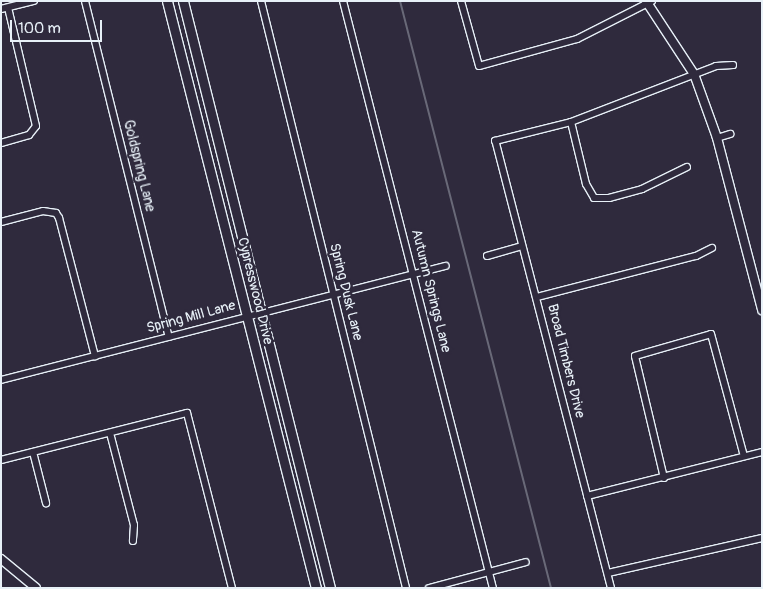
<!DOCTYPE html>
<html>
<head>
<meta charset="utf-8">
<style>
	body { margin:0 }
	#map { position:relative; width:763px; height:589px; overflow:hidden; background:#2f2a3d; font-family:Pangolin,sans-serif }
	div>[style] { position:absolute }
	[style*='--x'] { left:calc(var(--x)*1px); top:calc(var(--y)*1px); width:calc(var(--w)*1px); rotate:calc(var(--a)*1deg) }
	.stream>* { height:2px; margin:-1px; padding:0 1px; transform-origin:1px; border-radius:1px; background:#696978 }
	.roads { filter:drop-shadow(1px 0 #e8f1f8) drop-shadow(-1px 0 #e8f1f8) drop-shadow(0 1px #e8f1f8) drop-shadow(0 -1px #e8f1f8) }
	.minor>* { height:6px; margin:-3px; padding:0 3px; transform-origin:3px; border-radius:3px; background:#2f2a3d }
	.tertiary>* { height:8px; margin:-4px; padding:0 4px; transform-origin:4px; border-radius:4px; background:#2f2a3d }
	.secondary>* { height:9px; margin:-4.5px; padding:0 4.5px; transform-origin:4.5px; border-radius:4.5px; background:#2f2a3d }
	span { translate:-50% -50%; white-space:nowrap; text-align:center; line-height:1.15; -webkit-text-stroke:5px #2f2a3d; paint-order:stroke }
	.street-label { font-size:14px; color:#e8f1f8 }
	.frame { position:absolute; inset:0; border:2px solid #e8f1f8; pointer-events:none }
	.scale { position:absolute; left:10px; top:20px; width:92px; height:22px; box-sizing:border-box; border:2px solid #e8f1f8; border-top:0; padding-left:6px; font-size:15px; line-height:18px; white-space:nowrap; color:#e8f1f8; -webkit-text-stroke:4px #2f2a3d; paint-order:stroke }
</style>
</head>
<body>
<div id="map">
	<div class="stream">
		<i style="--x:400;--y:1;--w:606;--a:75.57"></i>
	</div>
	<div class="roads">
		<div class="minor">
			<i style="--x:85;--y:1;--w:346;--a:76"></i>
			<i style="--x:261;--y:1;--w:605;--a:76.12"></i>
			<i style="--x:343;--y:1;--w:606;--a:75.67"></i>
			<i style="--x:461;--y:1;--w:67;--a:74.5"></i>
			<i style="--x:479;--y:66;--w:102;--a:-15.4"></i>
			<i style="--x:577;--y:39;--w:84;--a:-26.9"></i>
			<i style="--x:1;--y:9;--w:34;--a:-14"></i>
			<i style="--x:571;--y:122;--w:64;--a:76.4"></i>
			<i style="--x:586;--y:184;--w:16;--a:60"></i>
			<i style="--x:594;--y:198;--w:15;--a:0"></i>
			<i style="--x:609;--y:198;--w:34;--a:-15"></i>
			<i style="--x:642;--y:189;--w:50;--a:-26.1"></i>
			<i style="--x:717;--y:138;--w:14;--a:-17"></i>
			<i style="--x:1;--y:143;--w:29;--a:-16"></i>
			<i style="--x:29;--y:135;--w:11;--a:-52"></i>
			<i style="--x:36;--y:126;--w:121;--a:-103.3"></i>
			<i style="--x:1;--y:222;--w:43;--a:-14.7"></i>
			<i style="--x:43;--y:211;--w:13;--a:9"></i>
			<i style="--x:56;--y:213;--w:6;--a:59"></i>
			<i style="--x:59;--y:218;--w:143;--a:75.4"></i>
			<i style="--x:487;--y:256;--w:36;--a:-16"></i>
			<i style="--x:537;--y:297;--w:164;--a:-14.5"></i>
			<i style="--x:696;--y:256;--w:18;--a:-27"></i>
			<i style="--x:1;--y:380;--w:459;--a:-14.4"></i>
			<i style="--x:110;--y:433;--w:95;--a:75.4"></i>
			<i style="--x:134;--y:525;--w:16;--a:94"></i>
			<i style="--x:33;--y:452;--w:53;--a:75.7"></i>
			<i style="--x:1;--y:460;--w:192;--a:-14.2"></i>
			<i style="--x:187;--y:413;--w:181;--a:75.6"></i>
			<i style="--x:664;--y:478;--w:125;--a:-103.4"></i>
			<i style="--x:635;--y:356;--w:79;--a:-16.1"></i>
			<i style="--x:711;--y:334;--w:126;--a:74.9"></i>
			<i style="--x:587;--y:496;--w:180;--a:-14.1"></i>
			<i style="--x:608;--y:573;--w:158;--a:-12.8"></i>
			<i style="--x:429;--y:588;--w:100;--a:-15"></i>
			<i style="--x:611;--y:588;--w:462;--a:-104.5"></i>
			<i style="--x:495;--y:141;--w:78;--a:-14"></i>
			<i style="--x:571;--y:122;--w:155;--a:-21.1"></i>
			<i style="--x:716;--y:66;--w:17;--a:-3"></i>
		</div>
		<div class="tertiary">
			<i style="--x:646;--y:1;--w:87;--a:56.7"></i>
			<i style="--x:694;--y:74;--w:68;--a:70.2"></i>
			<i style="--x:717;--y:138;--w:178;--a:75.3"></i>
			<i style="--x:1;--y:559;--w:45;--a:39.6"></i>
		</div>
		<div class="secondary">
			<i style="--x:167;--y:1;--w:606;--a:75.76"></i>
			<i style="--x:183;--y:1;--w:605;--a:75.94"></i>
		</div>
	</div>
	<div class="street-label">
		<span style="left:139px;top:166px;rotate:76deg">Goldspring Lane</span>
		<span style="left:255px;top:291px;rotate:76deg">Cypresswood Drive</span>
		<span style="left:431px;top:291px;rotate:76deg">Autumn Springs Lane</span>
		<span style="left:346px;top:292px;rotate:76deg">Spring Dusk Lane</span>
		<span style="left:191px;top:317px;rotate:-15deg">Spring Mill Lane</span>
		<span style="left:566px;top:361px;rotate:76deg">Broad Timbers Drive</span>
	</div>
	<div class="frame"></div>
	<div class="scale">100 m</div>
</div>
</body>
</html>
